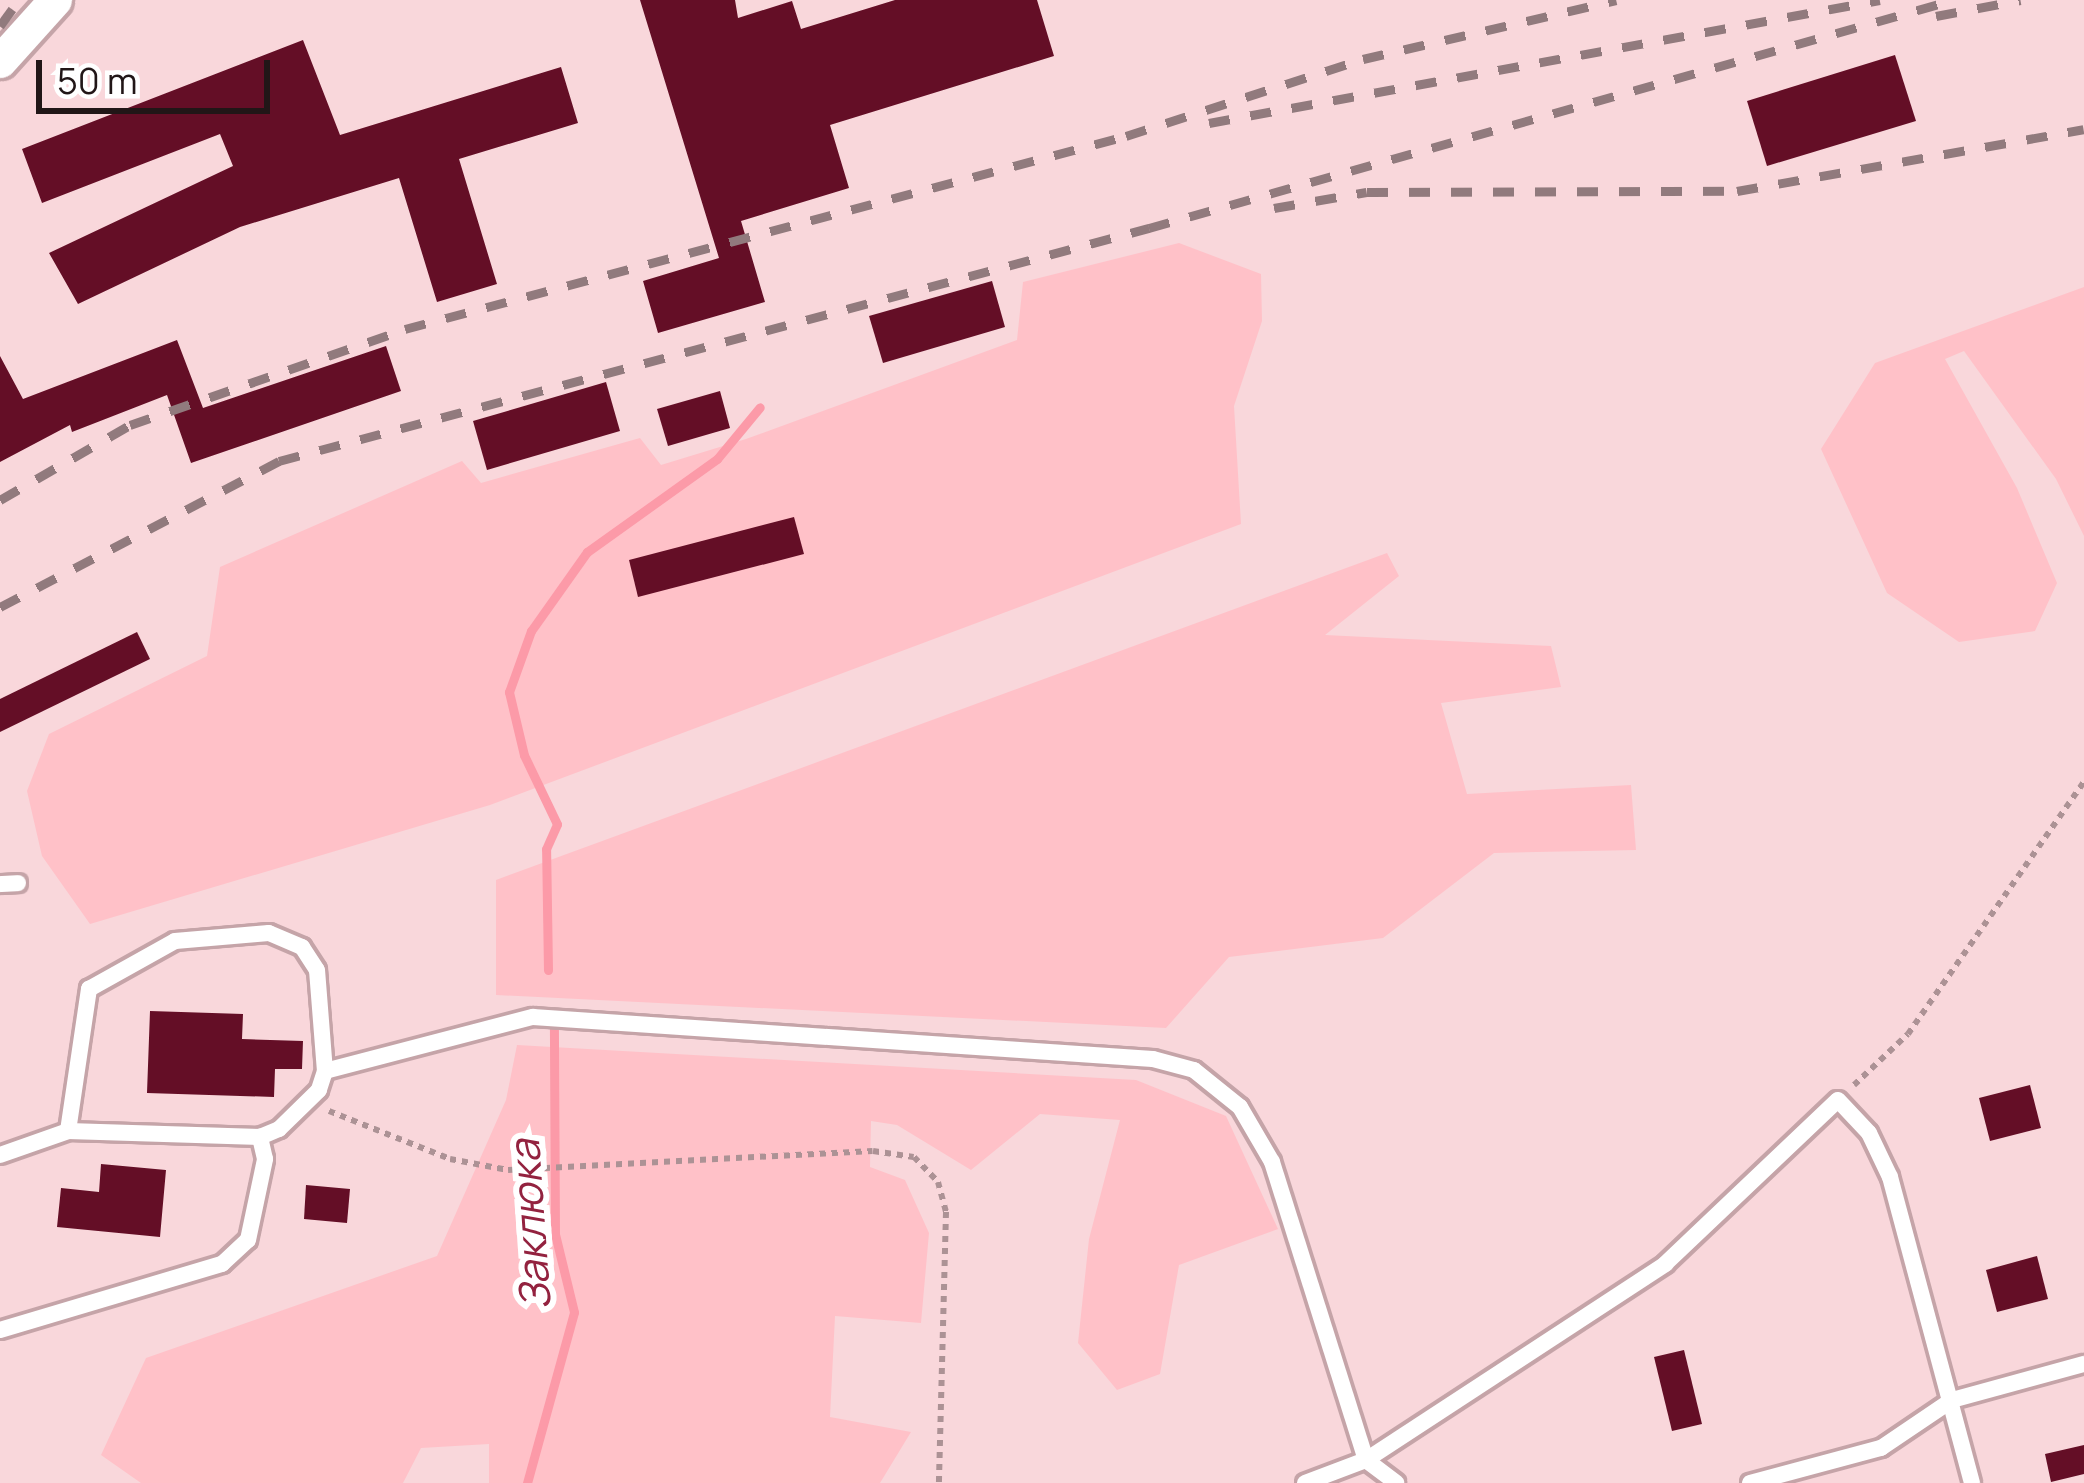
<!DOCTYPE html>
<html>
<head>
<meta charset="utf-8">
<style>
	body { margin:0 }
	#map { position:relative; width:2084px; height:1483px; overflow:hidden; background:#f9d7db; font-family:Manrope,sans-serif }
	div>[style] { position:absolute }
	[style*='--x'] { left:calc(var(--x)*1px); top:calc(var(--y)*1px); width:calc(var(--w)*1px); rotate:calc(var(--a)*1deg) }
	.green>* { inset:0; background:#ffc1c8 }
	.stream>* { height:9px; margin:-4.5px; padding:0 4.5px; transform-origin:4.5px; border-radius:4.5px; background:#fc9aa8 }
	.building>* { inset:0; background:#640e26 }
	.path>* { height:6px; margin-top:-3px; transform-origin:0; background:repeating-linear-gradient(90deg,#ac9295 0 6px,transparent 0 12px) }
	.roads { filter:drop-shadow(3px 0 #c5a4a8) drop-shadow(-3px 0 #c5a4a8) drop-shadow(0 3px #c5a4a8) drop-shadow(0 -3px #c5a4a8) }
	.service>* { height:16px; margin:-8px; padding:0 8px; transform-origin:8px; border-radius:8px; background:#fff }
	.minor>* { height:33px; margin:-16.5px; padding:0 16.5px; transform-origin:16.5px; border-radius:16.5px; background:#fff }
	.rail>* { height:9px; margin-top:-4.5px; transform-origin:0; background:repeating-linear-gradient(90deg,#917a7d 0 21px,transparent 0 42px) }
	span { translate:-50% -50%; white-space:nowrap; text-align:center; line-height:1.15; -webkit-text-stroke:12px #fff; paint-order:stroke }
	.water-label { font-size:42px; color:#93223f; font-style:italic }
	.scale { position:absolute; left:36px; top:60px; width:234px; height:54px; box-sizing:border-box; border:6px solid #211617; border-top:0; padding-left:15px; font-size:36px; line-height:42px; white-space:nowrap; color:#211617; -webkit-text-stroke:9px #fff; paint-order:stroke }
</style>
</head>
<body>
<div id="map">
	<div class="green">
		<i style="clip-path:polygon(1179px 243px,1261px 274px,1262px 321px,1234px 406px,1241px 524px,490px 805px,90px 924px,42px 856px,27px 791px,49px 734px,207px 656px,220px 567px,462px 461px,481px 483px,640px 438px,661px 465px,746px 439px,1017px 340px,1023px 282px)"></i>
		<i style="clip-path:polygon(2084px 287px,2084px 536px,2056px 479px,1964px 351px,1945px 359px,2017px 488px,2057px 583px,2035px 631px,1959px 642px,1887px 593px,1821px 449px,1875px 363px)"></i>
		<i style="clip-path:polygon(1387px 553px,1399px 576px,1325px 635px,1551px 646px,1561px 687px,1441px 703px,1467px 794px,1631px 785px,1636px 850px,1494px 853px,1383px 938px,1229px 957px,1166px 1028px,496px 995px,496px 880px)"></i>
		<i style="clip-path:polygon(517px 1045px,1136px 1080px,1226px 1116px,1278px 1229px,1179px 1265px,1160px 1374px,1117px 1390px,1078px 1343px,1089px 1239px,1120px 1120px,1040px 1114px,971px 1170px,897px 1125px,871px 1121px,870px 1167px,905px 1180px,929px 1233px,921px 1323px,835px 1316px,830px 1417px,911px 1432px,880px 1483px,489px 1483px,489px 1444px,421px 1448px,403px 1483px,141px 1483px,101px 1455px,146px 1358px,437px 1256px,506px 1100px)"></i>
	</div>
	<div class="stream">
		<i style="--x:548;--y:970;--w:121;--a:-90.9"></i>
		<i style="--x:546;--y:849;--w:27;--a:-66"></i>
		<i style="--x:557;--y:824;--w:76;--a:-115.6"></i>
		<i style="--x:524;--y:755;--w:65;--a:-103.4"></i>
		<i style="--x:509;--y:692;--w:65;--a:-70.2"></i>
		<i style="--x:531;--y:631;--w:97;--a:-54.7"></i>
		<i style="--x:587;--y:552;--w:160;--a:-35.6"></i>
		<i style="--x:717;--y:459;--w:67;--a:-50.4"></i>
		<i style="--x:527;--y:1483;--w:177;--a:-74.6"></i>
		<i style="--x:574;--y:1312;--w:80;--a:-103.7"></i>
		<i style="--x:555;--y:1234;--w:205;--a:-90.3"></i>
	</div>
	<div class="building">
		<i style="clip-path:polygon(640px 0,735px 0,738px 18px,792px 1px,801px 29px,895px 0,1037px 0,1054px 56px,830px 125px,849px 188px,741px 221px,765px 302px,658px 333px,643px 281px,719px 258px)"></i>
		<i style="clip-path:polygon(303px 40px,340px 135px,561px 67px,578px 123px,459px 159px,497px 284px,437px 302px,399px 178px,240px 227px,78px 304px,49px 253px,233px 166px,220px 134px,42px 203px,22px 149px)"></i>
		<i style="clip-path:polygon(1895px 55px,1916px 121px,1767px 166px,1747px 101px)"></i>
		<i style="clip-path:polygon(992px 281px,1005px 327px,883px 363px,869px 316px)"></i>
		<i style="clip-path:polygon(177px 340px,203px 408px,386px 346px,401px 391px,191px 463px,167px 395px,72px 432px,70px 425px,0 462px,0 356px,23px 399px)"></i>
		<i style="clip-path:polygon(606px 382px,620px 431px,487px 470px,473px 421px)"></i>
		<i style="clip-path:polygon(720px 391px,730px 428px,668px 446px,657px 409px)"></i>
		<i style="clip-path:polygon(794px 517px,804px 554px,638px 597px,629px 560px)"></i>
		<i style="clip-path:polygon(137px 632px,150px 659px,0 732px,0 699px)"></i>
		<i style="clip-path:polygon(150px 1011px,243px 1014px,242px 1039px,303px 1041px,302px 1069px,275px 1069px,274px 1097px,147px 1093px)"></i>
		<i style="clip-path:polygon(2030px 1085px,2041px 1128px,1990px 1141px,1979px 1098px)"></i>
		<i style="clip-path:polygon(101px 1164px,166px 1170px,160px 1237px,57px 1227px,61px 1188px,99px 1192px)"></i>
		<i style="clip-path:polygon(306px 1185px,350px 1189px,347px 1223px,304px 1219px)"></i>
		<i style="clip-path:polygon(2037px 1256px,2048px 1299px,1997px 1312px,1986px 1270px)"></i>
		<i style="clip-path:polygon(1684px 1350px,1702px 1424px,1672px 1431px,1654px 1357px)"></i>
		<i style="clip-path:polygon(2084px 1445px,2084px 1474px,2051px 1482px,2045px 1454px)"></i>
	</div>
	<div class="path">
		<i style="--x:1854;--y:1085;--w:74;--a:-43.4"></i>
		<i style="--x:1908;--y:1034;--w:307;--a:-55.1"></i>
		<i style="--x:329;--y:1111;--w:130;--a:21.6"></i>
		<i style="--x:450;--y:1159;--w:59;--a:10.7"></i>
		<i style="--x:508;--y:1170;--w:365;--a:-3"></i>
		<i style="--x:873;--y:1151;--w:41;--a:8.3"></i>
		<i style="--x:914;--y:1157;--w:35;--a:46"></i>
		<i style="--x:938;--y:1182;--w:31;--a:75"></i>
		<i style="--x:946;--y:1212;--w:271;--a:91.5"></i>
	</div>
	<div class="roads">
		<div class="service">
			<i style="--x:0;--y:884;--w:18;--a:-3"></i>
			<i style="--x:269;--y:933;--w:36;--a:23"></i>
			<i style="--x:302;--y:947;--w:27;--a:57"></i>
			<i style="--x:317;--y:970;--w:101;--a:85.5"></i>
			<i style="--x:325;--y:1071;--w:20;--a:108"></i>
			<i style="--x:319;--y:1090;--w:56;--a:135.7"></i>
			<i style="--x:279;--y:1129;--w:21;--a:157"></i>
			<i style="--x:260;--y:1137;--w:192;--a:-178.2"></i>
			<i style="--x:68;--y:1131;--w:144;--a:-81.6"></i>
			<i style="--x:89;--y:989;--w:98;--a:-29.2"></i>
			<i style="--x:175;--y:941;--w:94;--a:-4.9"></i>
			<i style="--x:325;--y:1071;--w:215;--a:-14.6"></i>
			<i style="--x:533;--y:1017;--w:621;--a:3.88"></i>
			<i style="--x:1153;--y:1059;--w:42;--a:15"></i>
			<i style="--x:1194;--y:1070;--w:59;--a:38.8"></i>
			<i style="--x:1240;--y:1107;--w:64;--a:59.8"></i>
			<i style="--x:1272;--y:1162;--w:312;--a:72.5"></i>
			<i style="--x:1366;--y:1460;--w:38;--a:37"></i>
			<i style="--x:0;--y:1155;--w:72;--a:-19.4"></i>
			<i style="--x:0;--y:1330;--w:232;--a:-16.6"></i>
			<i style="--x:222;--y:1264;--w:35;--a:-43"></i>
			<i style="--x:248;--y:1240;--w:83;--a:-78.1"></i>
			<i style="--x:265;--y:1159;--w:23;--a:-103"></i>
			<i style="--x:1305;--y:1483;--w:65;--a:-20.7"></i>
			<i style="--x:1366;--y:1460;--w:358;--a:-33.2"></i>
			<i style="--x:1665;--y:1264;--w:238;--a:-43.5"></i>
			<i style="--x:1838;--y:1100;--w:45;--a:46.8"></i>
			<i style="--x:1869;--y:1133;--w:49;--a:64.5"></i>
			<i style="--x:1890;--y:1177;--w:317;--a:75"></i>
			<i style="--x:1750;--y:1483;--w:136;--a:-15"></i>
			<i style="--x:1881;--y:1448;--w:86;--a:-34.1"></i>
			<i style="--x:1952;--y:1400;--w:137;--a:-15.3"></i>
		</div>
		<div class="minor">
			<i style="--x:0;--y:61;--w:82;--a:-48"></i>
		</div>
	</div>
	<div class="rail">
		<i style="--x:1936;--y:16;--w:86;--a:-10.7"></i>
		<i style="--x:0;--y:26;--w:32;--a:-54"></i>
		<i style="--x:1209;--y:123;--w:682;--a:-10.39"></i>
		<i style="--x:1274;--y:208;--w:94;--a:-9.8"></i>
		<i style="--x:1367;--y:192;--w:370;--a:-0.2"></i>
		<i style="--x:1737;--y:191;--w:352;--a:-10.1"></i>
		<i style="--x:0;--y:500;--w:150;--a:-30"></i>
		<i style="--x:130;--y:425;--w:291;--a:-19.2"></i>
		<i style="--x:405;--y:329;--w:746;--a:-14.99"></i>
		<i style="--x:1126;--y:136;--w:249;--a:-18"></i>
		<i style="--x:1363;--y:59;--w:260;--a:-13.1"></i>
		<i style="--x:0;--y:607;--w:315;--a:-27.6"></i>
		<i style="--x:279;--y:461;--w:901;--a:-14.99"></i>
		<i style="--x:1149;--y:228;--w:836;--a:-15.83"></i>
	</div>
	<div class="water-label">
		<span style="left:529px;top:1225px;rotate:-94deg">Заклюка</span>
	</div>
	<div class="scale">50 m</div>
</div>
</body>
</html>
